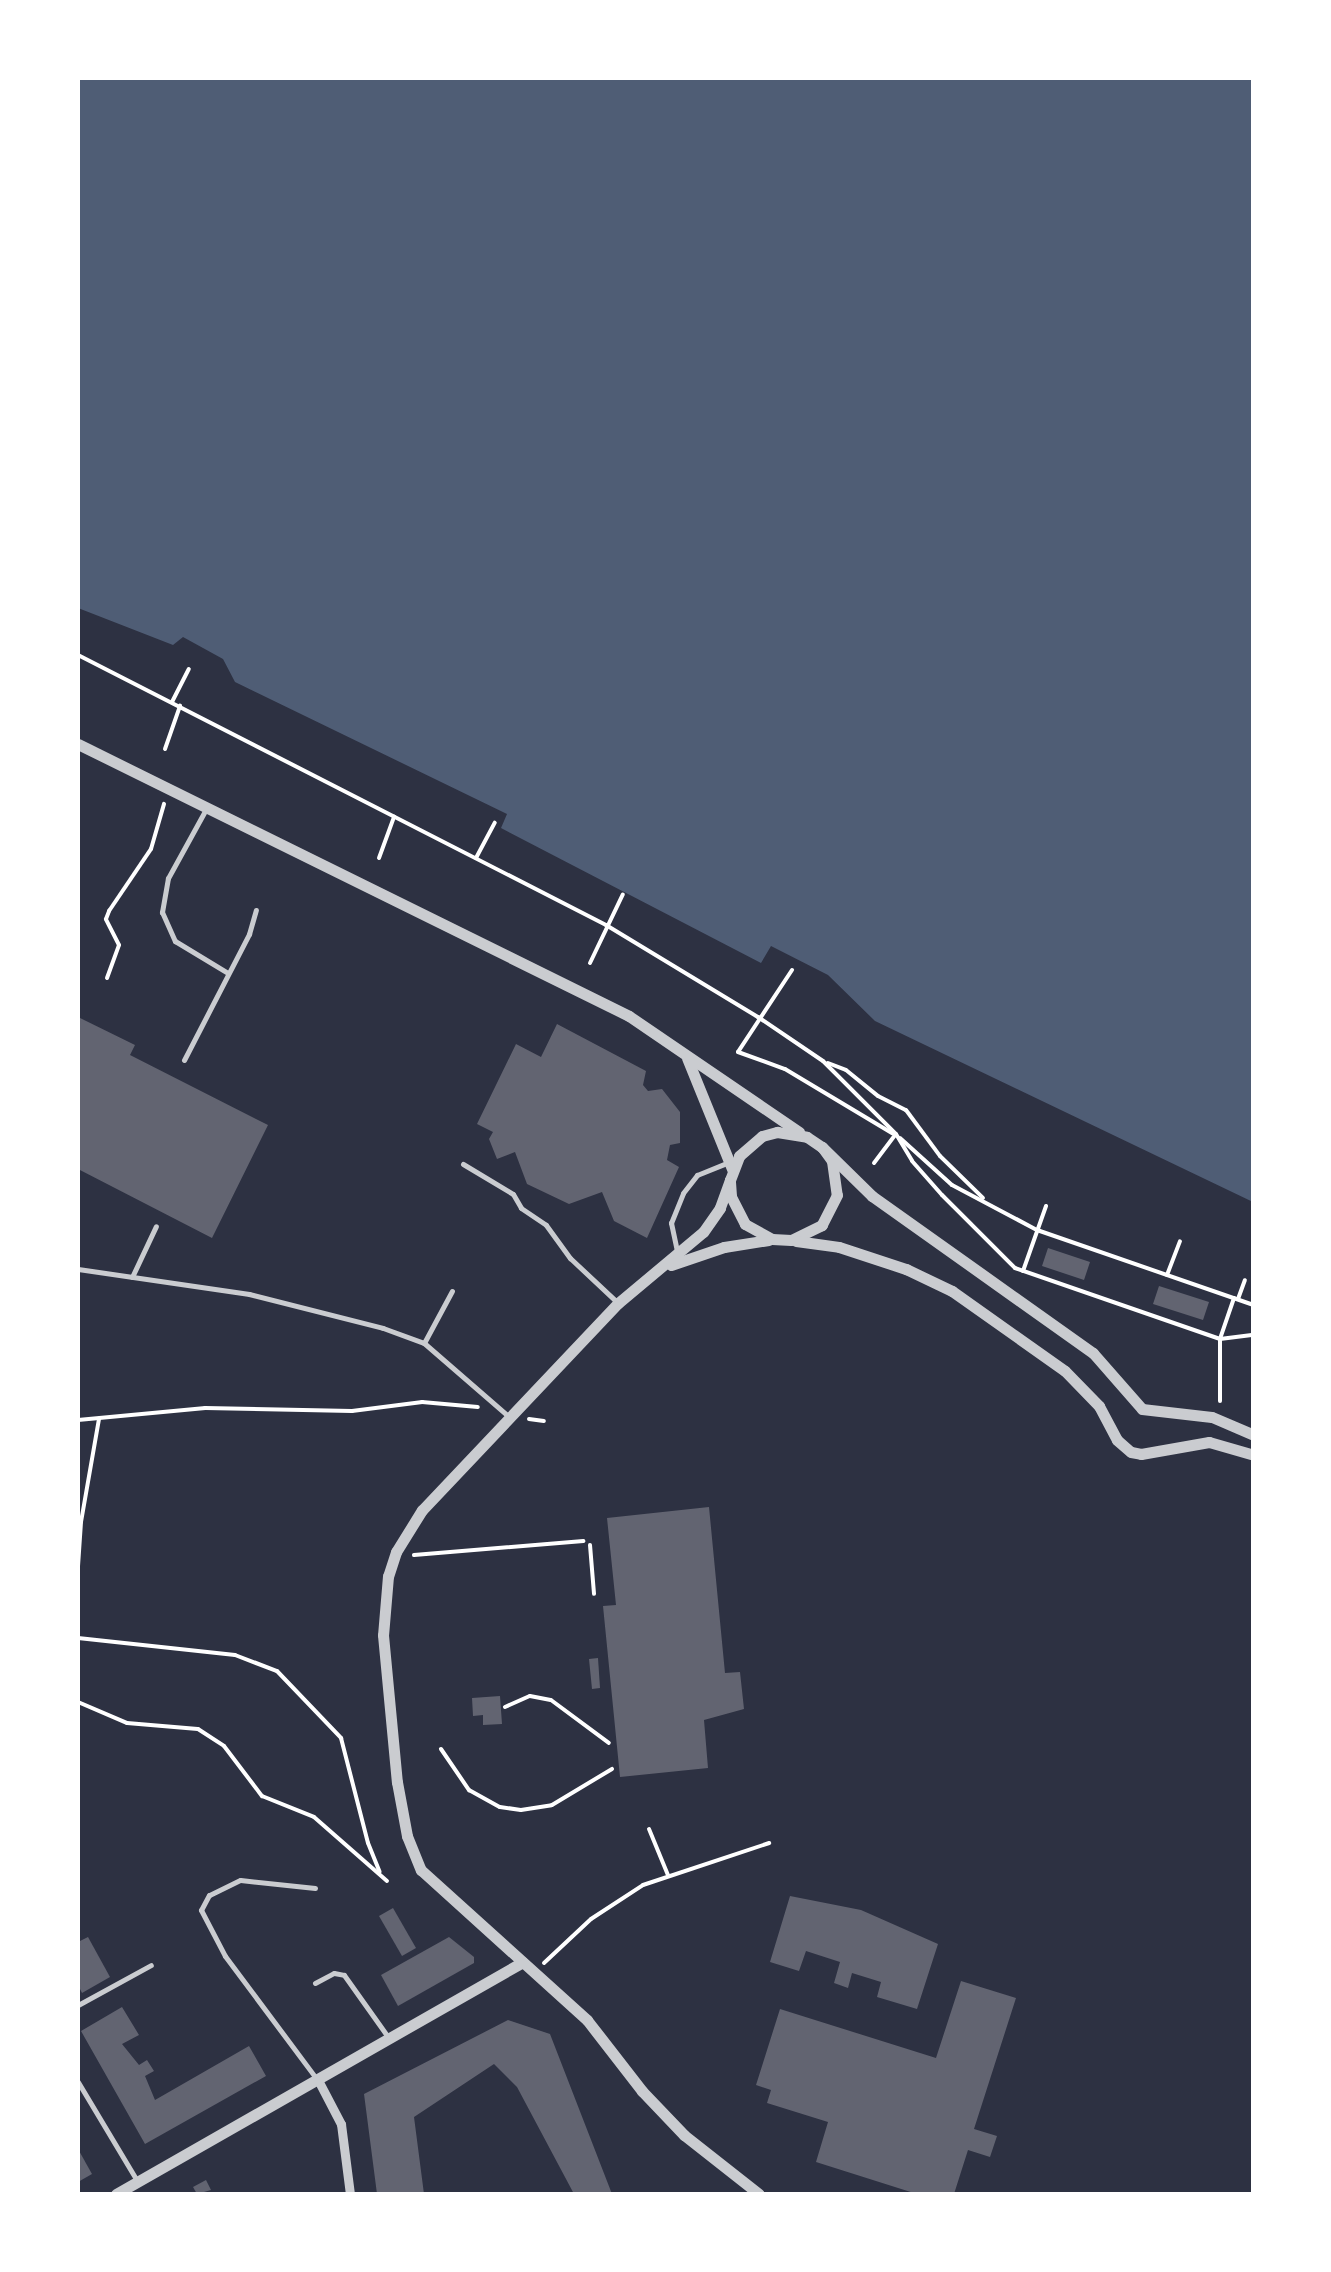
<!DOCTYPE html>
<html>
<head>
<meta charset="utf-8">
<style>
	body { margin:0 }
	#map { position:relative; width:1331px; height:2272px; overflow:hidden; background:#2d3142; font-family:Overpass,sans-serif }
	div>[style] { position:absolute }
	[style*='--x'] { left:calc(var(--x)*1px); top:calc(var(--y)*1px); width:calc(var(--w)*1px); rotate:calc(var(--a)*1deg) }
	.water>* { inset:0; background:#4f5d75 }
	.building>* { inset:0; background:#626471 }
	.path>* { height:4px; margin:-2px; padding:0 2px; transform-origin:2px; border-radius:2px; background:#fff }
	.service>* { height:5px; margin:-2.5px; padding:0 2.5px; transform-origin:2.5px; border-radius:2.5px; background:#caccd0 }
	.minor>* { height:9px; margin:-4.5px; padding:0 4.5px; transform-origin:4.5px; border-radius:4.5px; background:#caccd0 }
	.tertiary>* { height:11px; margin:-5.5px; padding:0 5.5px; transform-origin:5.5px; border-radius:5.5px; background:#caccd0 }
	span { translate:-50% -50%; white-space:nowrap; text-align:center; line-height:1.15; -webkit-text-stroke:10px #fff; paint-order:stroke }
	.frame { position:absolute; inset:0; border:80px solid #fff; pointer-events:none }
</style>
</head>
<body>
<div id="map">
	<div class="water">
		<i style="clip-path:polygon(78px 78px,1253px 78px,1253px 1202px,875px 1021px,828px 975px,771px 946px,761px 963px,501px 828px,507px 814px,235px 682px,223px 659px,183px 637px,173px 645px,78px 608px)"></i>
	</div>
	<div class="building">
		<i style="clip-path:polygon(78px 1017px,135px 1045px,130px 1055px,268px 1125px,212px 1238px,78px 1169px)"></i>
		<i style="clip-path:polygon(557px 1024px,646px 1071px,643px 1085px,648px 1091px,662px 1089px,680px 1112px,680px 1143px,670px 1145px,667px 1160px,679px 1167px,647px 1238px,614px 1221px,602px 1192px,569px 1204px,527px 1184px,515px 1152px,497px 1159px,489px 1139px,493px 1132px,477px 1124px,516px 1044px,541px 1057px)"></i>
		<i style="clip-path:polygon(1048px 1248px,1090px 1262px,1084px 1280px,1042px 1266px)"></i>
		<i style="clip-path:polygon(1159px 1286px,1209px 1302px,1203px 1320px,1153px 1304px)"></i>
		<i style="clip-path:polygon(709px 1507px,725px 1673px,740px 1672px,744px 1709px,704px 1720px,708px 1768px,620px 1777px,603px 1606px,616px 1605px,607px 1518px)"></i>
		<i style="clip-path:polygon(598px 1658px,600px 1688px,592px 1689px,589px 1659px)"></i>
		<i style="clip-path:polygon(500px 1696px,502px 1724px,483px 1725px,483px 1715px,473px 1716px,472px 1698px)"></i>
		<i style="clip-path:polygon(790px 1896px,861px 1910px,938px 1944px,917px 2009px,877px 1997px,881px 1982px,852px 1973px,848px 1988px,834px 1983px,840px 1962px,806px 1951px,799px 1971px,770px 1962px)"></i>
		<i style="clip-path:polygon(393px 1908px,416px 1948px,402px 1956px,379px 1916px)"></i>
		<i style="clip-path:polygon(88px 1937px,110px 1977px,82px 1993px,78px 1985px,78px 1942px)"></i>
		<i style="clip-path:polygon(449px 1937px,474px 1957px,474px 1963px,398px 2006px,381px 1975px)"></i>
		<i style="clip-path:polygon(961px 1981px,1016px 1998px,974px 2129px,997px 2136px,990px 2157px,968px 2150px,954px 2194px,917px 2194px,816px 2162px,828px 2122px,767px 2103px,771px 2090px,756px 2085px,780px 2009px,936px 2058px)"></i>
		<i style="clip-path:polygon(122px 2007px,139px 2035px,122px 2044px,139px 2065px,147px 2060px,154px 2071px,145px 2076px,155px 2100px,249px 2046px,266px 2076px,145px 2144px,81px 2031px)"></i>
		<i style="clip-path:polygon(508px 2020px,550px 2034px,612px 2194px,574px 2194px,517px 2087px,494px 2064px,414px 2117px,424px 2194px,377px 2194px,364px 2094px)"></i>
		<i style="clip-path:polygon(78px 2149px,92px 2174px,78px 2182px)"></i>
		<i style="clip-path:polygon(206px 2180px,211px 2190px,197px 2194px,193px 2187px)"></i>
	</div>
	<div class="path">
		<i style="--x:78;--y:655;--w:593;--a:27.08"></i>
		<i style="--x:606;--y:925;--w:178;--a:31.2"></i>
		<i style="--x:758;--y:1017;--w:78;--a:34.1"></i>
		<i style="--x:823;--y:1061;--w:103;--a:45"></i>
		<i style="--x:896;--y:1134;--w:31;--a:59"></i>
		<i style="--x:912;--y:1161;--w:45;--a:48.6"></i>
		<i style="--x:942;--y:1195;--w:103;--a:45"></i>
		<i style="--x:1015;--y:1268;--w:217;--a:19.1"></i>
		<i style="--x:1220;--y:1339;--w:62;--a:90"></i>
		<i style="--x:172;--y:702;--w:37;--a:-63"></i>
		<i style="--x:165;--y:749;--w:46;--a:-70.8"></i>
		<i style="--x:379;--y:858;--w:44;--a:-69.9"></i>
		<i style="--x:476;--y:858;--w:40;--a:-62"></i>
		<i style="--x:590;--y:963;--w:76;--a:-64.4"></i>
		<i style="--x:792;--y:970;--w:98;--a:123.4"></i>
		<i style="--x:738;--y:1052;--w:50;--a:19.9"></i>
		<i style="--x:785;--y:1069;--w:125;--a:30.9"></i>
		<i style="--x:107;--y:978;--w:35;--a:-70"></i>
		<i style="--x:119;--y:945;--w:29;--a:-117"></i>
		<i style="--x:106;--y:919;--w:9;--a:-69"></i>
		<i style="--x:109;--y:911;--w:75;--a:-55.9"></i>
		<i style="--x:151;--y:849;--w:47;--a:-73.9"></i>
		<i style="--x:828;--y:1063;--w:19;--a:21"></i>
		<i style="--x:846;--y:1070;--w:41;--a:39.1"></i>
		<i style="--x:878;--y:1096;--w:31;--a:27"></i>
		<i style="--x:906;--y:1110;--w:57;--a:53.5"></i>
		<i style="--x:940;--y:1156;--w:60;--a:44.3"></i>
		<i style="--x:900;--y:1138;--w:70;--a:42.1"></i>
		<i style="--x:952;--y:1185;--w:96;--a:27.9"></i>
		<i style="--x:1037;--y:1230;--w:230;--a:19.1"></i>
		<i style="--x:874;--y:1163;--w:35;--a:-53"></i>
		<i style="--x:1023;--y:1271;--w:69;--a:-70.5"></i>
		<i style="--x:1167;--y:1275;--w:36;--a:-69"></i>
		<i style="--x:1234;--y:1298;--w:43;--a:108.9"></i>
		<i style="--x:1220;--y:1339;--w:34;--a:-7"></i>
		<i style="--x:1238;--y:1299;--w:20;--a:-70"></i>
		<i style="--x:529;--y:1419;--w:15;--a:8"></i>
		<i style="--x:78;--y:1420;--w:128;--a:-5.4"></i>
		<i style="--x:205;--y:1408;--w:147;--a:1.2"></i>
		<i style="--x:352;--y:1411;--w:71;--a:-7.3"></i>
		<i style="--x:422;--y:1402;--w:56;--a:5.1"></i>
		<i style="--x:590;--y:1545;--w:49;--a:85.3"></i>
		<i style="--x:414;--y:1555;--w:170;--a:-4.7"></i>
		<i style="--x:78;--y:1566;--w:44;--a:-86.1"></i>
		<i style="--x:81;--y:1522;--w:105;--a:-80.1"></i>
		<i style="--x:78;--y:1638;--w:158;--a:6.2"></i>
		<i style="--x:235;--y:1655;--w:45;--a:20.9"></i>
		<i style="--x:277;--y:1671;--w:93;--a:46.3"></i>
		<i style="--x:341;--y:1738;--w:108;--a:75.6"></i>
		<i style="--x:368;--y:1843;--w:31;--a:68"></i>
		<i style="--x:78;--y:1702;--w:53;--a:23.2"></i>
		<i style="--x:127;--y:1723;--w:71;--a:4.8"></i>
		<i style="--x:198;--y:1729;--w:31;--a:33"></i>
		<i style="--x:224;--y:1746;--w:63;--a:52.8"></i>
		<i style="--x:262;--y:1796;--w:56;--a:22"></i>
		<i style="--x:314;--y:1817;--w:97;--a:41.2"></i>
		<i style="--x:505;--y:1707;--w:27;--a:-24"></i>
		<i style="--x:530;--y:1696;--w:21;--a:11"></i>
		<i style="--x:551;--y:1700;--w:72;--a:36.6"></i>
		<i style="--x:441;--y:1749;--w:50;--a:55.7"></i>
		<i style="--x:469;--y:1790;--w:35;--a:29"></i>
		<i style="--x:500;--y:1807;--w:21;--a:8"></i>
		<i style="--x:521;--y:1810;--w:31;--a:-9"></i>
		<i style="--x:552;--y:1805;--w:70;--a:-31"></i>
		<i style="--x:649;--y:1829;--w:50;--a:67.6"></i>
		<i style="--x:544;--y:1963;--w:64;--a:-43.1"></i>
		<i style="--x:591;--y:1919;--w:62;--a:-33.2"></i>
		<i style="--x:643;--y:1885;--w:133;--a:-18.4"></i>
	</div>
	<div class="service">
		<i style="--x:206;--y:809;--w:79;--a:118.8"></i>
		<i style="--x:168;--y:878;--w:35;--a:100"></i>
		<i style="--x:162;--y:912;--w:32;--a:66"></i>
		<i style="--x:175;--y:941;--w:62;--a:31.1"></i>
		<i style="--x:184;--y:1060;--w:142;--a:-62.7"></i>
		<i style="--x:249;--y:934;--w:25;--a:-74"></i>
		<i style="--x:463;--y:1164;--w:58;--a:31"></i>
		<i style="--x:513;--y:1194;--w:16;--a:60"></i>
		<i style="--x:521;--y:1208;--w:30;--a:34"></i>
		<i style="--x:546;--y:1225;--w:41;--a:54"></i>
		<i style="--x:570;--y:1258;--w:66;--a:43.2"></i>
		<i style="--x:677;--y:1251;--w:29;--a:-102"></i>
		<i style="--x:671;--y:1223;--w:32;--a:-68"></i>
		<i style="--x:683;--y:1193;--w:23;--a:-52"></i>
		<i style="--x:697;--y:1175;--w:35;--a:-22"></i>
		<i style="--x:78;--y:1269;--w:173;--a:8.3"></i>
		<i style="--x:249;--y:1294;--w:138;--a:14.2"></i>
		<i style="--x:383;--y:1328;--w:44;--a:20.1"></i>
		<i style="--x:424;--y:1343;--w:110;--a:40.9"></i>
		<i style="--x:132;--y:1277;--w:56;--a:-64.8"></i>
		<i style="--x:424;--y:1343;--w:59;--a:-61.7"></i>
		<i style="--x:315;--y:1888;--w:75;--a:-173.9"></i>
		<i style="--x:240;--y:1880;--w:34;--a:154"></i>
		<i style="--x:209;--y:1895;--w:17;--a:118"></i>
		<i style="--x:201;--y:1910;--w:52;--a:62.4"></i>
		<i style="--x:225;--y:1956;--w:152;--a:53.3"></i>
		<i style="--x:315;--y:1983;--w:21;--a:-28"></i>
		<i style="--x:334;--y:1973;--w:10;--a:11"></i>
		<i style="--x:344;--y:1975;--w:76;--a:54.6"></i>
		<i style="--x:78;--y:2005;--w:83;--a:-28.7"></i>
		<i style="--x:78;--y:2082;--w:113;--a:59.1"></i>
	</div>
	<div class="minor">
		<i style="--x:318;--y:2080;--w:50;--a:62.4"></i>
		<i style="--x:341;--y:2124;--w:71;--a:82.7"></i>
	</div>
	<div class="tertiary">
		<i style="--x:78;--y:744;--w:614;--a:26.27"></i>
		<i style="--x:629;--y:1016;--w:206;--a:34.3"></i>
		<i style="--x:687;--y:1058;--w:120;--a:67.9"></i>
		<i style="--x:822;--y:1147;--w:17;--a:54"></i>
		<i style="--x:832;--y:1161;--w:34;--a:82"></i>
		<i style="--x:837;--y:1195;--w:34;--a:117"></i>
		<i style="--x:822;--y:1225;--w:34;--a:154"></i>
		<i style="--x:791;--y:1240;--w:19;--a:-177"></i>
		<i style="--x:772;--y:1239;--w:31;--a:-151"></i>
		<i style="--x:745;--y:1224;--w:31;--a:-117"></i>
		<i style="--x:731;--y:1196;--w:16;--a:-94"></i>
		<i style="--x:730;--y:1180;--w:26;--a:-69"></i>
		<i style="--x:739;--y:1156;--w:30;--a:-41"></i>
		<i style="--x:762;--y:1136;--w:16;--a:-15"></i>
		<i style="--x:777;--y:1132;--w:30;--a:9"></i>
		<i style="--x:807;--y:1137;--w:18;--a:34"></i>
		<i style="--x:822;--y:1147;--w:70;--a:44.4"></i>
		<i style="--x:872;--y:1196;--w:271;--a:35.4"></i>
		<i style="--x:1093;--y:1353;--w:74;--a:48.8"></i>
		<i style="--x:1142;--y:1409;--w:70;--a:6.5"></i>
		<i style="--x:1212;--y:1417;--w:46;--a:23.2"></i>
		<i style="--x:730;--y:1180;--w:30;--a:110"></i>
		<i style="--x:720;--y:1208;--w:29;--a:125"></i>
		<i style="--x:703;--y:1232;--w:111;--a:140.1"></i>
		<i style="--x:618;--y:1303;--w:285;--a:133.4"></i>
		<i style="--x:422;--y:1510;--w:49;--a:121.8"></i>
		<i style="--x:396;--y:1552;--w:25;--a:108"></i>
		<i style="--x:388;--y:1576;--w:59;--a:94.8"></i>
		<i style="--x:383;--y:1635;--w:148;--a:84.6"></i>
		<i style="--x:397;--y:1782;--w:55;--a:79.5"></i>
		<i style="--x:407;--y:1836;--w:37;--a:68"></i>
		<i style="--x:421;--y:1870;--w:224;--a:42.1"></i>
		<i style="--x:587;--y:2020;--w:90;--a:52.2"></i>
		<i style="--x:642;--y:2091;--w:61;--a:46.3"></i>
		<i style="--x:684;--y:2135;--w:95;--a:38.2"></i>
		<i style="--x:796;--y:1241;--w:43;--a:7.9"></i>
		<i style="--x:839;--y:1247;--w:71;--a:18.2"></i>
		<i style="--x:906;--y:1269;--w:51;--a:25.6"></i>
		<i style="--x:952;--y:1291;--w:138;--a:35.3"></i>
		<i style="--x:1065;--y:1371;--w:49;--a:45.8"></i>
		<i style="--x:1099;--y:1406;--w:38;--a:62"></i>
		<i style="--x:1117;--y:1440;--w:18;--a:41"></i>
		<i style="--x:1131;--y:1452;--w:10;--a:11"></i>
		<i style="--x:1141;--y:1454;--w:69;--a:-10"></i>
		<i style="--x:1209;--y:1442;--w:47;--a:16.1"></i>
		<i style="--x:671;--y:1265;--w:56;--a:-18.8"></i>
		<i style="--x:724;--y:1247;--w:45;--a:-9"></i>
		<i style="--x:116;--y:2194;--w:468;--a:-29.7"></i>
	</div>
	<div class="frame"></div>
</div>
</body>
</html>
